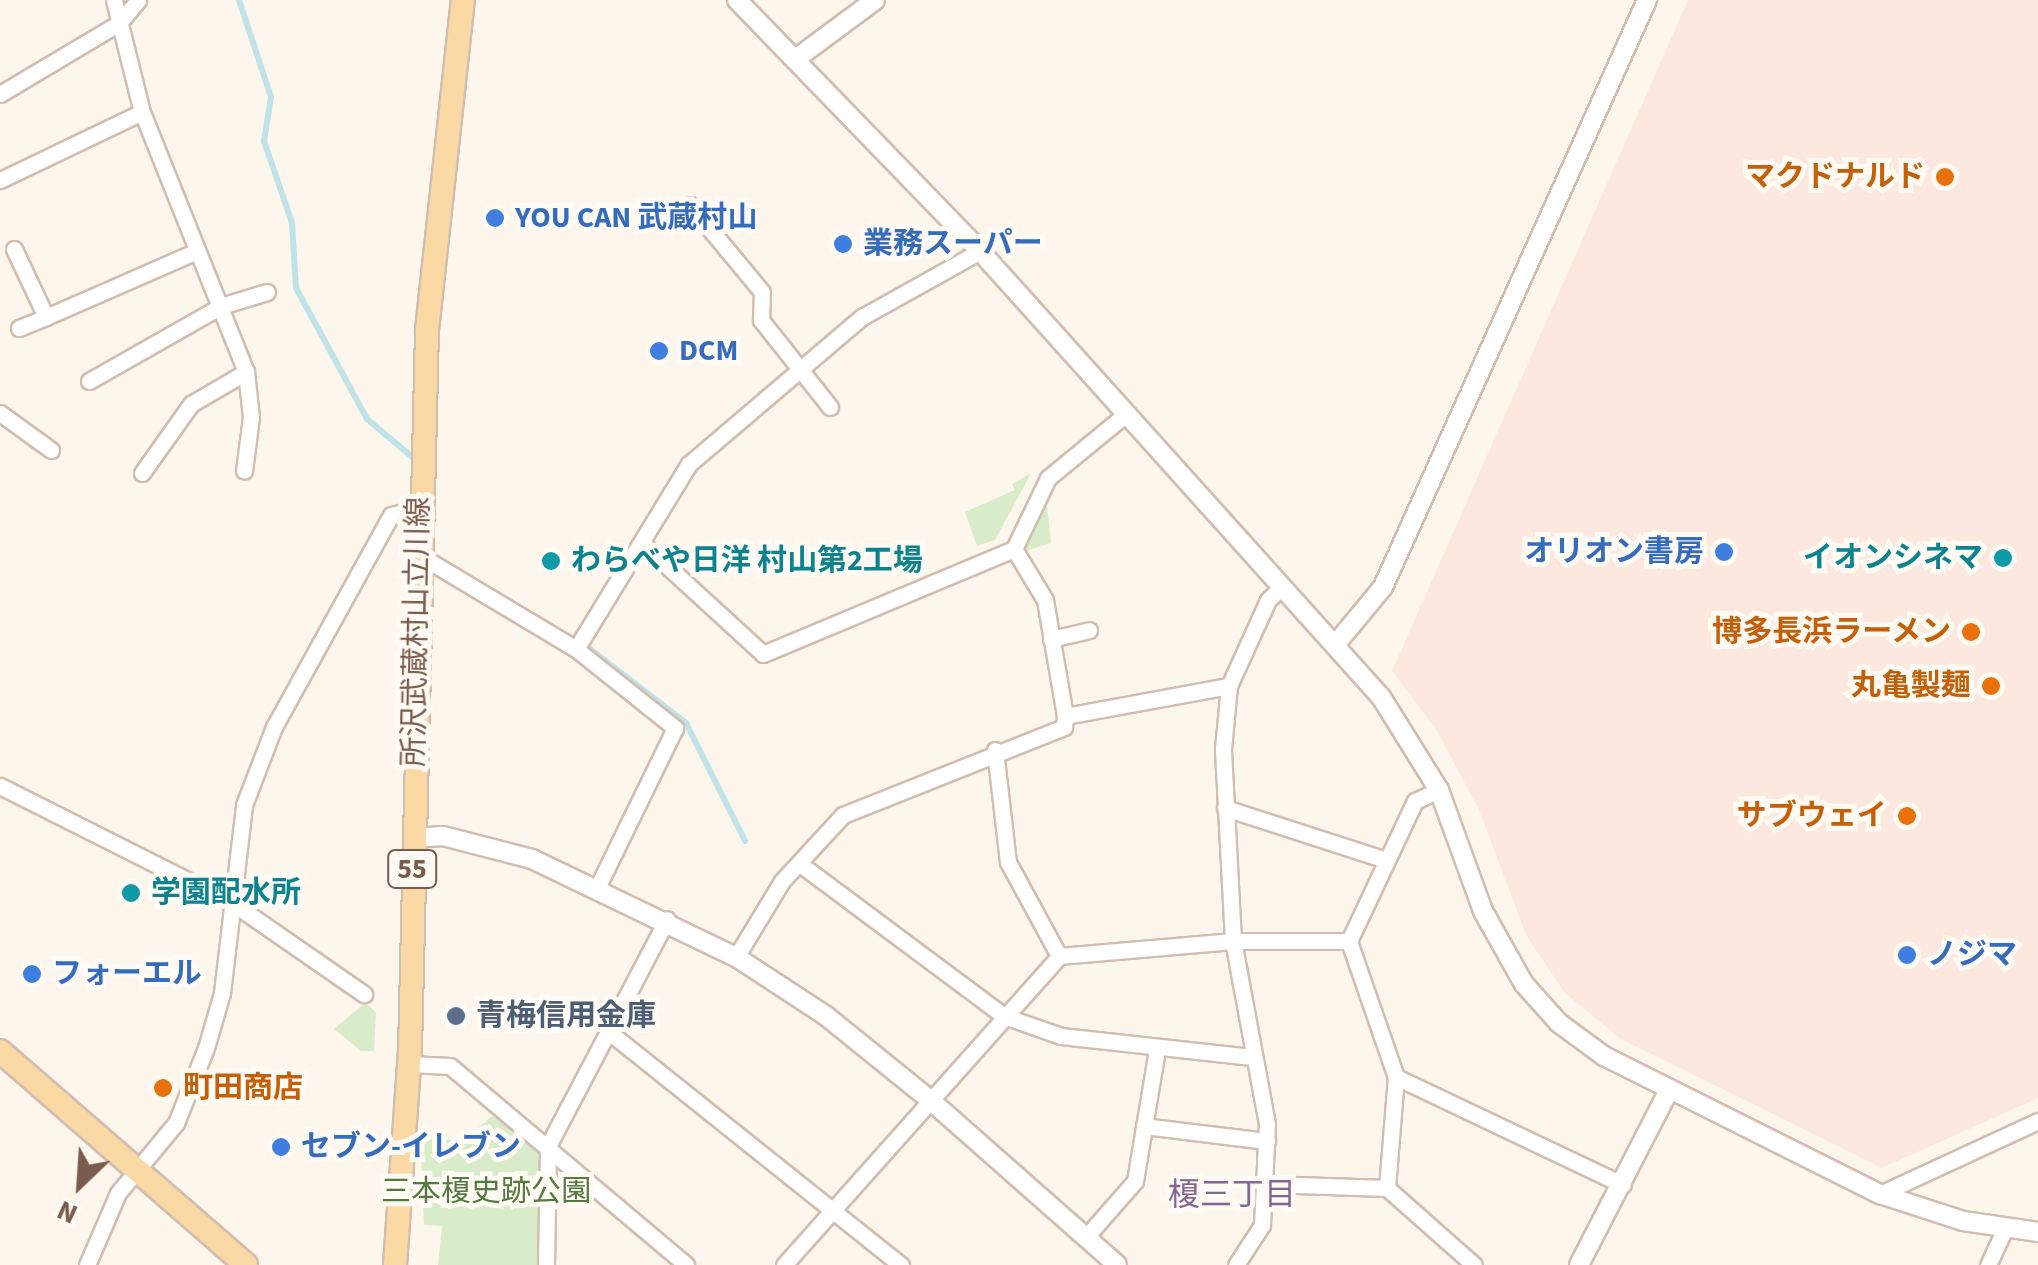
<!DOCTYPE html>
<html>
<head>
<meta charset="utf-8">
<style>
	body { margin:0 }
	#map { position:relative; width:2038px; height:1265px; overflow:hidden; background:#fdf6ec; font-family:"Source Sans 3","Noto Sans JP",sans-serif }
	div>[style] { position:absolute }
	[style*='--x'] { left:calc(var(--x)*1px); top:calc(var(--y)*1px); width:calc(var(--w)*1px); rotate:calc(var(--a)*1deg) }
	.commercial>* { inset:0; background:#fde8e0 }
	.green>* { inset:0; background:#d8ecc9 }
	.stream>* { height:6px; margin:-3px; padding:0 3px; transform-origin:3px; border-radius:3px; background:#bfe3e8 }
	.roads { filter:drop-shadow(2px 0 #d1beb0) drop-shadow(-2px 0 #d1beb0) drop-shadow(0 2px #d1beb0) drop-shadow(0 -2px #d1beb0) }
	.minor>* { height:15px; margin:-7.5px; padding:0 7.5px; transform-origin:7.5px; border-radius:7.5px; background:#fff }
	.tertiary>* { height:18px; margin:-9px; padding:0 9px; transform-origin:9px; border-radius:9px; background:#fff }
	.primary>* { height:22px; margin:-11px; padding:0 11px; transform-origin:11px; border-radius:11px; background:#fbd9a5 }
	.dots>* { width:28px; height:28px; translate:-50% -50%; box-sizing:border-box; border:5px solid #fffaf3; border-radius:50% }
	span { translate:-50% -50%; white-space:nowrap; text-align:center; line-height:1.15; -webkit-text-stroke:10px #fffaf3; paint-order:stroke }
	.shield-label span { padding:2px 8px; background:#fffaf3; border:2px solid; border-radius:8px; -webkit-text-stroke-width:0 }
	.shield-label { font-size:28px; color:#7a5c4d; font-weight:700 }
	.food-label { font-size:30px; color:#c56008; font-weight:700 }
	.right { translate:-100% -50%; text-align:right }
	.left { translate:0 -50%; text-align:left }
	.shop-label { font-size:30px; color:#366cbe; font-weight:700 }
	.culture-label { font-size:30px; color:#0d838f; font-weight:700 }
	.street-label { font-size:30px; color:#7a5c4d }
	.service-label { font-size:30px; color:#4e5e75; font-weight:700 }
	.park-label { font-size:30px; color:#537a41 }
	.neighbourhood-label { font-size:32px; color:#846695 }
	.north { position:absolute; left:30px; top:1135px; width:100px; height:100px; -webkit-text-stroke:8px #fffaf3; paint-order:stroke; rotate:205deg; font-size:28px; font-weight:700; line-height:40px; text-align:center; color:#7a5c4d }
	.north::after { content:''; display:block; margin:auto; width:35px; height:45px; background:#7a5c4d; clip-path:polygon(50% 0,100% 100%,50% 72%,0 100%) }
</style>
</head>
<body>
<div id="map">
	<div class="commercial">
		<i style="clip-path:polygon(1688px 0,2038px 0,2038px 1098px,1882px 1168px,1621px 1039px,1564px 992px,1526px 935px,1479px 810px,1436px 729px,1392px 671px)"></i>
	</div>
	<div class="green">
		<i style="clip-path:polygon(1031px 473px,995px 540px,977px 546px,965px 512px,1015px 490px,1012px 484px)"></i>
		<i style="clip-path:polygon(1046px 496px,1051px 543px,1023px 552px,1025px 540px)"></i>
		<i style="clip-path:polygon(365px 1003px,376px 1012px,374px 1051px,361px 1051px,334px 1029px)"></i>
		<i style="clip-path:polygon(492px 1116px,541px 1148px,541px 1265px,438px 1265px,442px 1226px,424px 1225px,420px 1139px,464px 1140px)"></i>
	</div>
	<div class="stream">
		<i style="--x:239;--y:0;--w:102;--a:71.7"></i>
		<i style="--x:271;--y:97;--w:45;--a:99"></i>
		<i style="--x:264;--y:141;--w:87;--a:71.1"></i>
		<i style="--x:292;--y:223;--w:65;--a:86.5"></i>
		<i style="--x:296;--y:288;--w:149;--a:61.5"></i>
		<i style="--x:367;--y:419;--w:67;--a:40.1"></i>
		<i style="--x:589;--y:648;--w:123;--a:37.7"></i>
		<i style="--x:686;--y:723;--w:132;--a:63.4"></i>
	</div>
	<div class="roads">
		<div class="minor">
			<i style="--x:114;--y:0;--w:115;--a:76"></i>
			<i style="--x:142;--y:112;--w:280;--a:68.2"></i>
			<i style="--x:246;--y:372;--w:45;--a:83.7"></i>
			<i style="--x:251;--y:417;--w:54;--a:97.4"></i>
			<i style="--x:0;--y:94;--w:139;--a:-30.8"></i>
			<i style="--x:119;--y:23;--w:30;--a:-50"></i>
			<i style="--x:0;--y:180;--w:157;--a:-25.6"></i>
			<i style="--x:690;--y:205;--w:113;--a:50.4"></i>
			<i style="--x:762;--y:292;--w:28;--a:92"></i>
			<i style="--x:761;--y:320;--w:111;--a:51.6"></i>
			<i style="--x:14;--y:249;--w:75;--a:64.8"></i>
			<i style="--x:46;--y:317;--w:165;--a:-23.6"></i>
			<i style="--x:19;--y:328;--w:29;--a:-22"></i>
			<i style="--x:89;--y:381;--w:152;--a:-29.6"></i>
			<i style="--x:221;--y:306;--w:48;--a:-16.9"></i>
			<i style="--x:0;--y:413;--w:63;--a:36"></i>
			<i style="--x:142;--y:473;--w:85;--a:-54.6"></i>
			<i style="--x:191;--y:404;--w:64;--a:-30.2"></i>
			<i style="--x:642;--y:543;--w:164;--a:42.5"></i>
			<i style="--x:763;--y:654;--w:272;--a:-22.7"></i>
			<i style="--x:1014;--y:549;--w:79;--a:-64.4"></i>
			<i style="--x:1048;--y:478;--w:101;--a:-39.4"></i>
			<i style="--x:1014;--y:549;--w:60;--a:58.7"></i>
			<i style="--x:1045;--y:600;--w:118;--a:80.2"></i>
			<i style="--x:419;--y:555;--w:183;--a:30.9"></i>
			<i style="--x:576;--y:649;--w:127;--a:38.6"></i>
			<i style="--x:675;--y:728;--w:176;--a:116"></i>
			<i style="--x:1051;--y:639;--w:39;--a:-13"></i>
			<i style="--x:576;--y:649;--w:217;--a:-58.6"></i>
			<i style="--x:689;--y:464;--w:227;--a:-40.4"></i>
			<i style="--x:862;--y:317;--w:135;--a:-29.2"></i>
			<i style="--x:995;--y:750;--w:113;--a:83.4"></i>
			<i style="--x:1008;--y:862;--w:107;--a:61.5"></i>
			<i style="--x:0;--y:786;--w:258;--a:26.7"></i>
			<i style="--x:231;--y:902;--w:162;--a:34.7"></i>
			<i style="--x:1225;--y:808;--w:169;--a:17.9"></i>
			<i style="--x:800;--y:864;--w:254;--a:36.7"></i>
			<i style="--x:1004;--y:1016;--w:60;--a:19.3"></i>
			<i style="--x:1061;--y:1036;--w:192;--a:6.3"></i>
			<i style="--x:736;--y:957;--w:89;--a:-58.8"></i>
			<i style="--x:782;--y:881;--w:90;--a:-47.3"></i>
			<i style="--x:843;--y:815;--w:238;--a:-21.7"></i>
			<i style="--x:1064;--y:727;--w:11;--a:-85"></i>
			<i style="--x:1065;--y:716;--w:167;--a:-10.4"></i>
			<i style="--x:609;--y:1032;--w:374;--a:38.6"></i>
			<i style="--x:409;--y:1064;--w:41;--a:2.8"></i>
			<i style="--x:450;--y:1066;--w:309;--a:40.1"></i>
			<i style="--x:1396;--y:1077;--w:251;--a:25.4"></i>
			<i style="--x:1144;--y:1126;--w:124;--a:7"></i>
			<i style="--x:1267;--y:1184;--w:120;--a:1.9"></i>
			<i style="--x:1387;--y:1188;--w:111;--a:-85.4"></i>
			<i style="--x:1396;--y:1077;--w:144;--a:-109.1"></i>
			<i style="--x:1387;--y:1188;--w:116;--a:41.5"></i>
			<i style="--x:1880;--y:1194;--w:174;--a:-24.8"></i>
			<i style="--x:1085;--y:1238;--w:76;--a:-48.7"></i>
			<i style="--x:1135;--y:1181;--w:134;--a:-80.5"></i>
			<i style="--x:87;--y:1265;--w:78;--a:-66.7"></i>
			<i style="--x:118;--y:1193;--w:91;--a:-50.4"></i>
			<i style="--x:176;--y:1123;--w:81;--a:-68.2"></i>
			<i style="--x:206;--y:1048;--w:57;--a:-73.8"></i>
			<i style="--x:222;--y:993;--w:189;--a:-83.3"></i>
			<i style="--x:244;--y:805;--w:84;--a:-69"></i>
			<i style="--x:274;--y:727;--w:242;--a:-61.1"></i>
			<i style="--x:391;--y:515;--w:30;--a:-14"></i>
			<i style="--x:546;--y:1265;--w:119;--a:-89"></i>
			<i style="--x:548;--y:1146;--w:256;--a:-62.3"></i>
			<i style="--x:784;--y:1265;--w:414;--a:-48.3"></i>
			<i style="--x:1059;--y:956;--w:175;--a:-4.9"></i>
			<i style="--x:1233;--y:941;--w:116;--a:0"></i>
			<i style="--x:1349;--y:941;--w:155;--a:-64.8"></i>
			<i style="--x:1415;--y:801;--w:26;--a:-25"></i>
			<i style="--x:1236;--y:1265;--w:48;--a:-57"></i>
			<i style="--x:1262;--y:1225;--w:101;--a:-87.2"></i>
			<i style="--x:1267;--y:1124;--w:186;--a:-100.5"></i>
			<i style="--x:1233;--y:941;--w:192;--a:-93"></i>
			<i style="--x:1223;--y:749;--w:63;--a:-84.6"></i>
			<i style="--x:1229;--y:686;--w:94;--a:-65.6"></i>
			<i style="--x:1268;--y:600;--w:19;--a:-43"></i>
			<i style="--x:1988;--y:1265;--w:40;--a:-65"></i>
		</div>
		<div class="tertiary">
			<i style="--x:737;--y:0;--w:349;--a:45.9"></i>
			<i style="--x:980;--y:251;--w:600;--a:48.04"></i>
			<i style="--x:1381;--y:697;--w:110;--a:58.1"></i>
			<i style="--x:1439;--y:790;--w:129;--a:70"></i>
			<i style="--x:1483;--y:911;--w:84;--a:60.7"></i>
			<i style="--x:1524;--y:984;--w:52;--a:48.1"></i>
			<i style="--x:1559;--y:1023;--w:56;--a:36.3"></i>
			<i style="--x:1604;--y:1056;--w:309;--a:26.6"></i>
			<i style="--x:1880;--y:1194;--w:87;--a:18"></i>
			<i style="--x:1963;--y:1221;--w:76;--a:8.3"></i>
			<i style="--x:797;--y:58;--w:97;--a:-36.6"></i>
			<i style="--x:1335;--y:645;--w:75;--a:-50.4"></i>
			<i style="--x:1383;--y:587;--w:644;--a:-65.78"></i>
			<i style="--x:413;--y:838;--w:30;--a:-4"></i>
			<i style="--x:443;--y:836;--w:92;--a:14.5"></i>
			<i style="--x:532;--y:859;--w:226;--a:25.7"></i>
			<i style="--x:736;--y:957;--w:108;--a:33.2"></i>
			<i style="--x:826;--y:1016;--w:134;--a:38.9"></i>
			<i style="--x:930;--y:1100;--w:249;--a:41.4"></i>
			<i style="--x:1579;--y:1265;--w:197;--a:-62.8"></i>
		</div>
		<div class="primary">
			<i style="--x:0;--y:1051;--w:326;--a:41"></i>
			<i style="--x:395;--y:1265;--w:215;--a:-86"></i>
			<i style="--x:410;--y:1051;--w:721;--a:-88.65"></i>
			<i style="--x:427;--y:330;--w:332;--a:-83.8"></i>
		</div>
	</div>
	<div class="dots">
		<i style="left:1945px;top:177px;background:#e8710a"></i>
		<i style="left:495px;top:218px;background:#3f7fe0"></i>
		<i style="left:843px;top:244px;background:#3f7fe0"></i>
		<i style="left:659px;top:351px;background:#3f7fe0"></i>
		<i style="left:1724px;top:552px;background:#3f7fe0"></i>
		<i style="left:2003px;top:558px;background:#0f9aa8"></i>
		<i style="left:551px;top:561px;background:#0f9aa8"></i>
		<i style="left:1971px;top:632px;background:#e8710a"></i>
		<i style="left:1991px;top:686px;background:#e8710a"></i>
		<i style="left:1907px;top:816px;background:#e8710a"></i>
		<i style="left:131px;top:893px;background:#0f9aa8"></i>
		<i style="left:1907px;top:955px;background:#3f7fe0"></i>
		<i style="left:32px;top:974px;background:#3f7fe0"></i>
		<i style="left:456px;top:1016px;background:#5c6f8a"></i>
		<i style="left:163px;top:1088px;background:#e8710a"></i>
		<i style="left:281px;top:1147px;background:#3f7fe0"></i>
	</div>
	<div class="shield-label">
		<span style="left:412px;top:869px">55</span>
	</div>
	<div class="food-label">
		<span class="right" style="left:1925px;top:177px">マクドナルド</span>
		<span class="right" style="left:1951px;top:632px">博多長浜ラーメン</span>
		<span class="right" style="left:1971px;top:686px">丸亀製麺</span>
		<span class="right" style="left:1887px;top:816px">サブウェイ</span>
		<span class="left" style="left:183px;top:1088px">町田商店</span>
	</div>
	<div class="shop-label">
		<span class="left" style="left:515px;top:218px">YOU CAN 武蔵村山</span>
		<span class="left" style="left:863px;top:244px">業務スーパー</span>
		<span class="left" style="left:679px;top:351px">DCM</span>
		<span class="right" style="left:1704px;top:552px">オリオン書房</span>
		<span class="left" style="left:1927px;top:955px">ノジマ</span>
		<span class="left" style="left:52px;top:974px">フォーエル</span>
		<span class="left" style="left:301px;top:1147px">セブン-イレブン</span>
	</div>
	<div class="culture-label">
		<span class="right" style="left:1983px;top:558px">イオンシネマ</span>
		<span class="left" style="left:571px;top:561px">わらべや日洋 村山第2工場</span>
		<span class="left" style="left:151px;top:893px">学園配水所</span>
	</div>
	<div class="street-label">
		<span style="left:417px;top:632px;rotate:-89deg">所沢武蔵村山立川線</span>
	</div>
	<div class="service-label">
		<span class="left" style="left:476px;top:1016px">青梅信用金庫</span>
	</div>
	<div class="park-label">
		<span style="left:486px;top:1192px">三本榎史跡公園</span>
	</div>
	<div class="neighbourhood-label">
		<span style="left:1232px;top:1195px">榎三丁目</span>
	</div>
	<div class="north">N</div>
</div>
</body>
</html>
